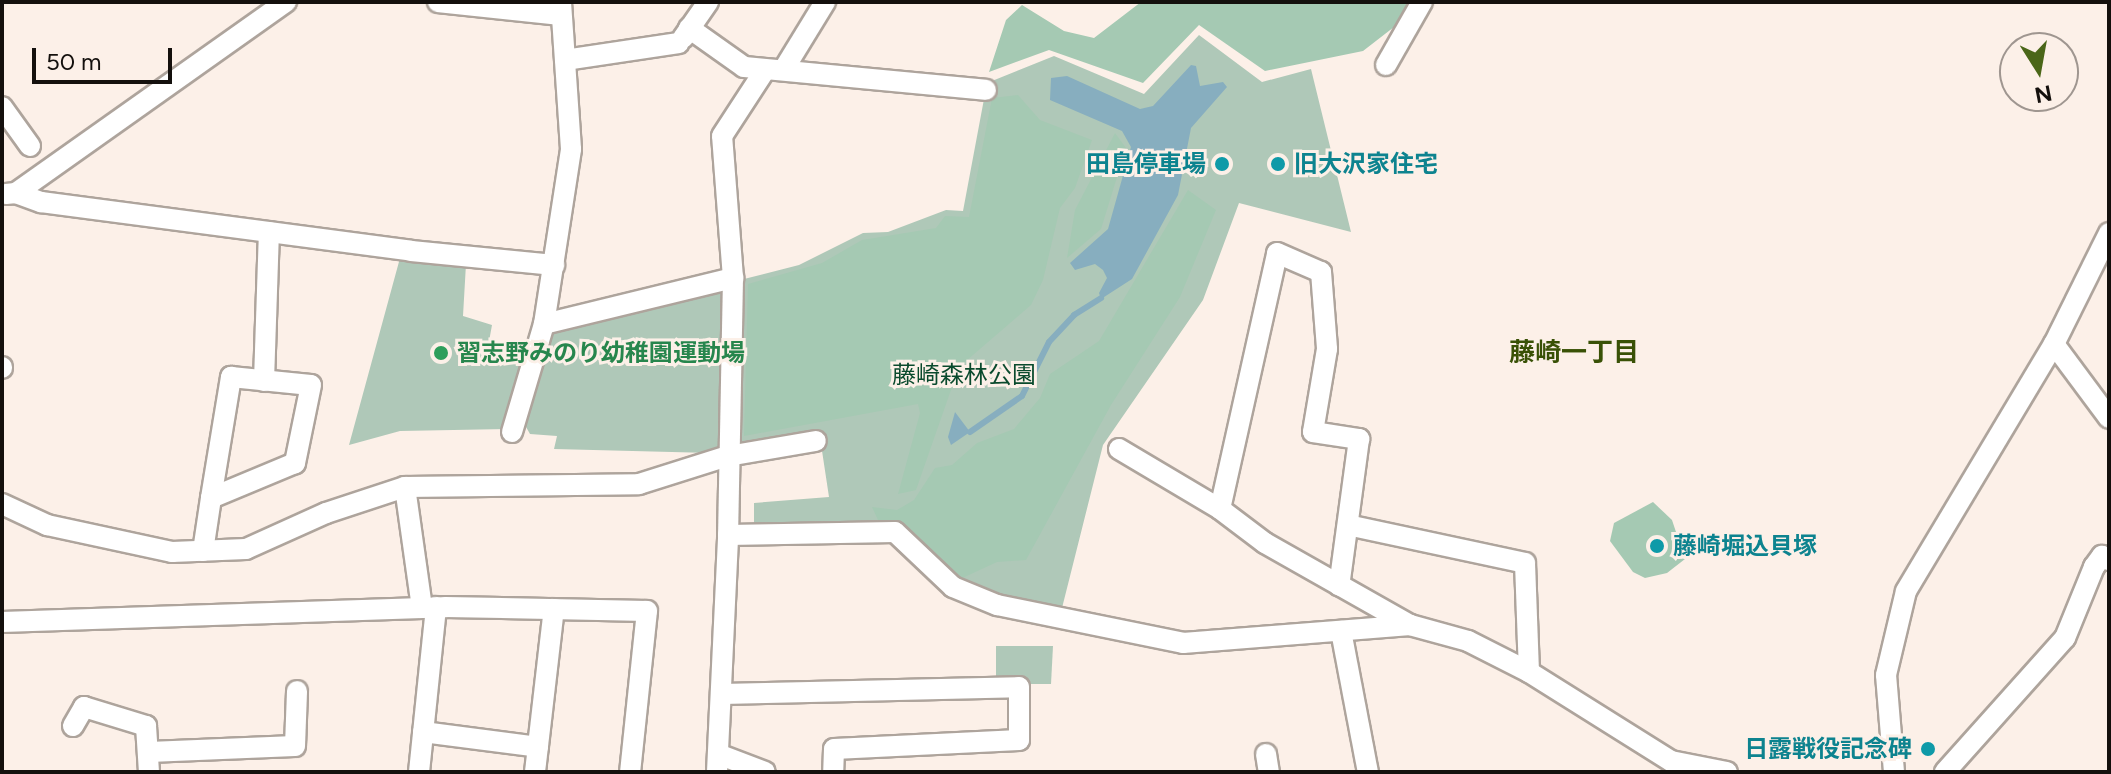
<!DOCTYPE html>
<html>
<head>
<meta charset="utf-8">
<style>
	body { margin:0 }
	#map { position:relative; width:2111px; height:774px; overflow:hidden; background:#fcf0e8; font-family:Figtree,"Noto Sans JP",sans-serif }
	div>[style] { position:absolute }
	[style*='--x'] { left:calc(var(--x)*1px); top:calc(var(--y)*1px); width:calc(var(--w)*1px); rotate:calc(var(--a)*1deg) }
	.green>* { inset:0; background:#afc8b8 }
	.forest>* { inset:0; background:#a5c9b3 }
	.water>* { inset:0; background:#87aebf }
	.stream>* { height:6px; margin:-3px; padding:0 3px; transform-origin:3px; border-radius:3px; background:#87aebf }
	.roads { filter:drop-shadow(2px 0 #aea49c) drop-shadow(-2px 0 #aea49c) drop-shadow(0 2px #aea49c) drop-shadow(0 -2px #aea49c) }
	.minor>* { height:20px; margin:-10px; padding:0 10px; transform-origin:10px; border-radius:10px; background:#fff }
	.dots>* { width:22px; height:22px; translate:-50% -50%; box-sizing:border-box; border:4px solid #fcf0e8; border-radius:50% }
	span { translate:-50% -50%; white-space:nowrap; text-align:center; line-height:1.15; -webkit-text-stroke:6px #fcf0e8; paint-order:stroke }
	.culture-label { font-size:24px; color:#0d838f; font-weight:700 }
	.right { translate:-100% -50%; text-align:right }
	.left { translate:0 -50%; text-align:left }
	.leisure-label { font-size:24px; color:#27864d; font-weight:700 }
	.park-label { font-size:24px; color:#0a4a2d }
	.neighbourhood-label { font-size:26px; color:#395106; font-weight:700 }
	.frame { position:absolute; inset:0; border:4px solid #14100d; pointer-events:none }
	.north { position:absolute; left:1999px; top:32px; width:80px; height:80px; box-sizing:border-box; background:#fcf0e8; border:2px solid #9f9690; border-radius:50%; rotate:169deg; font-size:22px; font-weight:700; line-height:32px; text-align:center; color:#14100d }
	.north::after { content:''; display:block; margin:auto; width:28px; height:36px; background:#4a6618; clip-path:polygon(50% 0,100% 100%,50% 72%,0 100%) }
	.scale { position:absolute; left:32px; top:48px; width:140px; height:36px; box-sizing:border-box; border:4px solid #14100d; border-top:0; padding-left:10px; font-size:24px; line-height:28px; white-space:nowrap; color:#14100d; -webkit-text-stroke:6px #fcf0e8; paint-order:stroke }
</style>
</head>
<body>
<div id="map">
	<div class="green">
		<i style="clip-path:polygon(1199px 35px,1262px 82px,1311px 69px,1351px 232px,1239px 203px,1203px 300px,1103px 445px,1061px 612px,1002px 601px,954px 583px,894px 527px,754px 523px,754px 503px,829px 497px,819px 431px,735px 444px,739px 286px,744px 279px,799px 265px,863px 233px,888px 232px,946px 210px,963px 211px,987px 83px,1054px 56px,1144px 94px)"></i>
		<i style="clip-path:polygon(400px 258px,466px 264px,463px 316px,492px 325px,488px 347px,528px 360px,507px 429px,400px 431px,349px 445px)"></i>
		<i style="clip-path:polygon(720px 289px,726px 292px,723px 446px,711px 453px,554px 449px,557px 436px,530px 434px,521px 418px,548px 332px)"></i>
		<i style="clip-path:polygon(996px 646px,1053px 646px,1051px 684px,996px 684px)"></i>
	</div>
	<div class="forest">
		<i style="clip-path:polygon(1141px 2px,1408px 2px,1394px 27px,1363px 51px,1265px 71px,1199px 25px,1143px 83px,1049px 50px,989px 72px,1006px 20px,1022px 5px,1064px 31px,1094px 38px)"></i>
		<i style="clip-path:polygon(1018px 95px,1040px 120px,1092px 140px,1075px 188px,1060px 208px,1043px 280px,1031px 305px,959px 367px,916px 490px,898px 494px,920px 413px,918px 404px,744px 436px,748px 284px,822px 263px,862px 240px,936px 228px,945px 216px,969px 217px,992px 98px)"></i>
		<i style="clip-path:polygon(1115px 133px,1126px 148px,1101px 229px,1067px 258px,1075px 210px)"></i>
		<i style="clip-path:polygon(1188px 190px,1216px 210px,1180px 297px,1111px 405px,1026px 560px,997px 562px,958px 580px,915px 534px,878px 520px,872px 507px,897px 510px,914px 500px,935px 468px,952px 465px,977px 443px,1014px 429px,1040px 398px,1050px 374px,1099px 341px)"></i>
		<i style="clip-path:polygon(1653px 502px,1672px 520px,1685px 559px,1667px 573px,1645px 578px,1633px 572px,1610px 541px,1614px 523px)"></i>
	</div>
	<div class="water">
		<i style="clip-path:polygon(1191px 65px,1196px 66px,1200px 86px,1223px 82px,1227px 87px,1191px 128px,1178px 195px,1132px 279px,1101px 299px,1099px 293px,1107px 278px,1103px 270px,1095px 264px,1075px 270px,1070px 263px,1108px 229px,1131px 147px,1122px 131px,1050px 100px,1051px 78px,1067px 76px,1140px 109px,1153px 106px)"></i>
		<i style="clip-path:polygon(955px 412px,970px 432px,951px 445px,948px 437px)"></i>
	</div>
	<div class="stream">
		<i style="--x:970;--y:432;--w:63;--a:-34.7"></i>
		<i style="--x:1022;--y:396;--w:60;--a:-63.4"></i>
		<i style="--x:1049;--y:342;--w:37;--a:-47"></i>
		<i style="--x:1074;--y:315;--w:32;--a:-32"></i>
	</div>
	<div class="roads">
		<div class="minor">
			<i style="--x:438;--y:2;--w:123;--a:6.1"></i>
			<i style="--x:689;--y:28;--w:67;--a:35.3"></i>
			<i style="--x:744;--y:67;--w:243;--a:5.4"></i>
			<i style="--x:683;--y:38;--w:44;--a:-55.2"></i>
			<i style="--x:565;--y:60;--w:115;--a:-8.5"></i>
			<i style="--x:1386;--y:65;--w:73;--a:-60.3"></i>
			<i style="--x:784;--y:69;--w:79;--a:-58.5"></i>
			<i style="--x:2;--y:107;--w:48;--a:54.3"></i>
			<i style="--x:16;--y:193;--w:27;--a:20"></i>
			<i style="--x:41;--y:202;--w:373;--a:7.5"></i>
			<i style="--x:411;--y:251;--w:144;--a:5.6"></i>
			<i style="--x:6;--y:194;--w:10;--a:-6"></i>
			<i style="--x:16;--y:193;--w:331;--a:-35.3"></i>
			<i style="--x:733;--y:278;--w:257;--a:91.1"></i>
			<i style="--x:728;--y:535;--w:167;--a:-1"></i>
			<i style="--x:895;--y:532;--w:80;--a:43.5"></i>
			<i style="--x:953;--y:587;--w:48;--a:22.2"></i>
			<i style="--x:997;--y:605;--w:190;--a:11.5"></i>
			<i style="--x:1183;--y:643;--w:228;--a:-4.5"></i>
			<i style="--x:544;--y:324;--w:195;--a:-13.7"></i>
			<i style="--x:733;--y:278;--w:142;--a:-94.4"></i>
			<i style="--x:722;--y:136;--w:79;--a:-56.9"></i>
			<i style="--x:2054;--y:344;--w:92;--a:53.4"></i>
			<i style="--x:2;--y:367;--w:1;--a:90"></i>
			<i style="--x:264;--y:381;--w:149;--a:-88.1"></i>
			<i style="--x:512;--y:432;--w:113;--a:-73.5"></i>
			<i style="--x:544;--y:324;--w:177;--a:-81.2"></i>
			<i style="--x:571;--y:149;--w:147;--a:-93.9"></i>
			<i style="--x:1119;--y:449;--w:117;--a:30.7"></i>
			<i style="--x:1220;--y:509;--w:56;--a:37.1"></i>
			<i style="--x:1265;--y:543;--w:167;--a:29.5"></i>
			<i style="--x:1410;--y:625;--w:60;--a:15.4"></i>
			<i style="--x:1468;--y:641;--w:68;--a:26.9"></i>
			<i style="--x:1529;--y:672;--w:168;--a:32.1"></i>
			<i style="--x:1671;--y:761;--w:57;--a:11.1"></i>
			<i style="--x:405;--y:487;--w:122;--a:82"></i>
			<i style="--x:2;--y:504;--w:50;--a:25"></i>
			<i style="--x:47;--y:525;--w:128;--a:12.2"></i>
			<i style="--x:172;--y:552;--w:74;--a:-2.3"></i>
			<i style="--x:246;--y:549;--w:88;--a:-24.2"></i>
			<i style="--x:326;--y:513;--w:83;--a:-18.2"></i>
			<i style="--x:405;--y:487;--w:234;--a:-0.7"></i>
			<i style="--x:639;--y:484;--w:93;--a:-17.5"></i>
			<i style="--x:728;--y:456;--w:89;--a:-9.7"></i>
			<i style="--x:1220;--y:509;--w:262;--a:-77.4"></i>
			<i style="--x:1277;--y:253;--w:48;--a:23.4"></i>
			<i style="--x:1321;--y:272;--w:77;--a:85.5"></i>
			<i style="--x:1327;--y:349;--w:84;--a:99.6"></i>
			<i style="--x:1313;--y:432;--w:47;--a:8.7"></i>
			<i style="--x:1359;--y:439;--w:148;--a:97.7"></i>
			<i style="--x:1348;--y:525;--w:181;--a:12.1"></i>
			<i style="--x:1525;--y:563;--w:109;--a:87.9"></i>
			<i style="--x:203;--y:551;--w:54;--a:-81.4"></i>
			<i style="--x:211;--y:498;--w:123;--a:-80.6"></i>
			<i style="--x:231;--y:377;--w:80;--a:5.7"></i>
			<i style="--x:311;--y:385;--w:80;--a:101.6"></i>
			<i style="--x:295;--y:463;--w:91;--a:157.4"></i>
			<i style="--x:2;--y:622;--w:443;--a:-1.9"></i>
			<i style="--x:445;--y:607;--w:202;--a:1.1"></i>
			<i style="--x:647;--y:611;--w:162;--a:96"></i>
			<i style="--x:1341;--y:631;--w:144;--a:79.2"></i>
			<i style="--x:721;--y:694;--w:298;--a:-1.3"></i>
			<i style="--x:1019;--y:687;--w:53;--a:90"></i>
			<i style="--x:1019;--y:740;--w:185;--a:177.2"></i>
			<i style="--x:834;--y:749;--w:23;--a:92"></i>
			<i style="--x:73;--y:726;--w:22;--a:-60"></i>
			<i style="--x:84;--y:707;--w:65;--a:17"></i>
			<i style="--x:146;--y:726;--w:46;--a:86.3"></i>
			<i style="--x:423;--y:732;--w:116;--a:7.4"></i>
			<i style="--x:149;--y:752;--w:146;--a:-2.4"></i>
			<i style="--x:295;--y:746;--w:55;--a:-87.9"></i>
			<i style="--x:718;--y:754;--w:50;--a:21"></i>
			<i style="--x:1266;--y:754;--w:18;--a:81"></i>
			<i style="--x:419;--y:772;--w:166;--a:-84.1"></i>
			<i style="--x:535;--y:772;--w:164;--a:-83.4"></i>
			<i style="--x:717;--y:772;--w:237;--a:-87.3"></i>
			<i style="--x:1894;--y:772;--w:97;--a:-94.7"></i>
			<i style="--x:1886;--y:675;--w:86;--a:-76.6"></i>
			<i style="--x:1906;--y:591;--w:288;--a:-59.1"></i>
			<i style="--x:2054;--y:344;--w:124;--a:-63.6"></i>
			<i style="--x:1945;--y:772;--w:180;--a:-48.2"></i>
			<i style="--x:2065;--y:638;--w:77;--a:-67.8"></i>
			<i style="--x:2094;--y:567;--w:14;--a:-54"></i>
			<i style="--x:2102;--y:556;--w:8;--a:30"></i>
		</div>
	</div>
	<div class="dots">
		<i style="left:1222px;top:164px;background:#0f9aa8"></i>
		<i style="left:1278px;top:164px;background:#0f9aa8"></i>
		<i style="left:441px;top:353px;background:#2e9e5b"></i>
		<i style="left:1657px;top:546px;background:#0f9aa8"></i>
		<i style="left:1928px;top:749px;background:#0f9aa8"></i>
	</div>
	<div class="culture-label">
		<span class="right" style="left:1206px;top:164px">田島停車場</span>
		<span class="left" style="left:1294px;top:164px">旧大沢家住宅</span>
		<span class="left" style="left:1673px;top:546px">藤崎堀込貝塚</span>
		<span class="right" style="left:1912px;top:749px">日露戦役記念碑</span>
	</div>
	<div class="leisure-label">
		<span class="left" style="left:457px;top:353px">習志野みのり幼稚園運動場</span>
	</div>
	<div class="park-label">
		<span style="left:964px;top:375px">藤崎森林公園</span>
	</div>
	<div class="neighbourhood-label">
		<span style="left:1574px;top:353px">藤崎一丁目</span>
	</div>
	<div class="frame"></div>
	<div class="north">N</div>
	<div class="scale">50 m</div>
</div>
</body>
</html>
